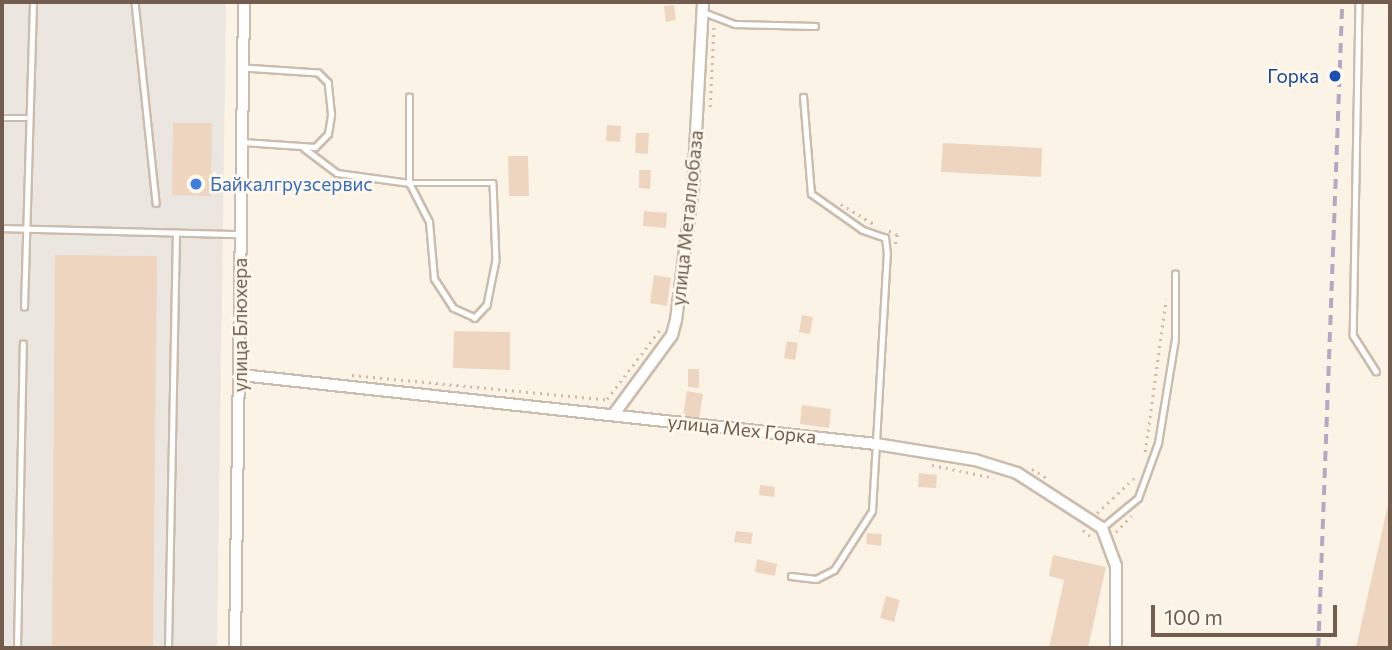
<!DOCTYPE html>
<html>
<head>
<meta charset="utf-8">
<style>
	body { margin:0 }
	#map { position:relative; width:1392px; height:650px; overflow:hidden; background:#fbf4e6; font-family:Commissioner,sans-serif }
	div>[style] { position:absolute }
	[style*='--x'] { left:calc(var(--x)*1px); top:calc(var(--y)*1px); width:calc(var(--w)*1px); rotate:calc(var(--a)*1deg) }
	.industrial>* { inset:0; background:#ebe6e0 }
	.building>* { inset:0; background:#eed5c0 }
	.path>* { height:2.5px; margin-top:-1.25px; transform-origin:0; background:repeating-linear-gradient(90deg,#d3b8a3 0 2px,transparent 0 7px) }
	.roads { filter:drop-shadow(2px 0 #ccbcad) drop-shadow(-2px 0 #ccbcad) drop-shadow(0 2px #ccbcad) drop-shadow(0 -2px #ccbcad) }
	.lane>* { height:4.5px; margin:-2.25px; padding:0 2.25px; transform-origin:2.25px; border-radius:2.25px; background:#fff }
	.street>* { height:10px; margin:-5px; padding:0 5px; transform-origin:5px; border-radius:5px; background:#fff }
	.rail>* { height:3.5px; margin-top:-1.75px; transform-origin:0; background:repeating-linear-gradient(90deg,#b7a6c4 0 10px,transparent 0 17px) }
	.dots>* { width:19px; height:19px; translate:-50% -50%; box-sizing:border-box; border:4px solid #fef8ed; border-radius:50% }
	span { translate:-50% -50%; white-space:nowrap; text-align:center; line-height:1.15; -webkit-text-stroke:5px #fef8ed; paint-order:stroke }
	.transit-label { font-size:19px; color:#164399 }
	.right { translate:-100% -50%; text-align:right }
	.shop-label { font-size:19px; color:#366cbe }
	.left { translate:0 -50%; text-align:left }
	.street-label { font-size:19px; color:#725c4d }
	.frame { position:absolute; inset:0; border:4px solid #725c4d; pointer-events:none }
	.scale { position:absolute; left:1151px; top:605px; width:186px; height:32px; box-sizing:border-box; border:4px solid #725c4d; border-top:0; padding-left:9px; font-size:21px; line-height:24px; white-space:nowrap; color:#725c4d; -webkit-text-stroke:5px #fef8ed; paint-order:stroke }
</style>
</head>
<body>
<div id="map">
	<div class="industrial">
		<i style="clip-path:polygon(2px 2px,226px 2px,217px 648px,2px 648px)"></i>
	</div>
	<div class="building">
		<i style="clip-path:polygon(674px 5px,676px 20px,666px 22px,664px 6px)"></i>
		<i style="clip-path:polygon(173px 123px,212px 123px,211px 196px,172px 195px)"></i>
		<i style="clip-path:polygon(607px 125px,621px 126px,620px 142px,606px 141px)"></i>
		<i style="clip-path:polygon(636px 133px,649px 133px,648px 154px,635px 153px)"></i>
		<i style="clip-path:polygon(943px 143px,1042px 148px,1041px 177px,941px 172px)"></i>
		<i style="clip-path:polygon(508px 156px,528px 156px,529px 196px,509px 196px)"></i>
		<i style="clip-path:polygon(639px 170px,651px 170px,650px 189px,639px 188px)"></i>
		<i style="clip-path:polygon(644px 211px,667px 213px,666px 228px,643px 226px)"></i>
		<i style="clip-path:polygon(55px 255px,157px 256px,153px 648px,52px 648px)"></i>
		<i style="clip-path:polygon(654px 275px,671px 278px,667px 306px,650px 303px)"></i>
		<i style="clip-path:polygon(802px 315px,813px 317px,810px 334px,799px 332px)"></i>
		<i style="clip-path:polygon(454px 331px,510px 332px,510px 370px,453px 368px)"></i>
		<i style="clip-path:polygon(787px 341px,798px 343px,795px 360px,784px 358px)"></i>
		<i style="clip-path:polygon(688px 369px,699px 369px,699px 388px,688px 387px)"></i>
		<i style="clip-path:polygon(687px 391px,703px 394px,699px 419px,683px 416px)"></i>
		<i style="clip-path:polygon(802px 405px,831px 409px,829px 428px,800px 424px)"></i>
		<i style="clip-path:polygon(919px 473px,937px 475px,936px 488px,918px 487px)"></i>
		<i style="clip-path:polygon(760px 485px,775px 487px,774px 497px,759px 495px)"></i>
		<i style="clip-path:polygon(1389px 500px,1390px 648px,1356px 648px)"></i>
		<i style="clip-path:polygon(736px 531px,753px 533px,751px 544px,734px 542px)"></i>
		<i style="clip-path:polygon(867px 533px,882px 534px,881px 546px,866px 544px)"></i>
		<i style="clip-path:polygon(1053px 555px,1106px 567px,1088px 648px,1049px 648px,1064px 580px,1049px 576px)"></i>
		<i style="clip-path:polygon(757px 559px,777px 564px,775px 576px,755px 572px)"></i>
		<i style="clip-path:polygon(886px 596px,900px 600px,894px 622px,880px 618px)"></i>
	</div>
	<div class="path">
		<i style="--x:710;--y:107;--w:84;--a:-87.3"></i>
		<i style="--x:841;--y:204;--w:42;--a:31.4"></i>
		<i style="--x:889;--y:231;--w:10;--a:24"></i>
		<i style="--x:898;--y:235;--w:11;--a:105"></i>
		<i style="--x:352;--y:375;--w:259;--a:5.5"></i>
		<i style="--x:607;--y:399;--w:91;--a:-52.6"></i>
		<i style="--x:1145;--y:452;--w:154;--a:-82.2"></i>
		<i style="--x:932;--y:465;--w:63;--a:11.8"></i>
		<i style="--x:1032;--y:469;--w:17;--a:31"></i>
		<i style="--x:1097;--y:513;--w:55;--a:-43.5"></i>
		<i style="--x:1083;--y:530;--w:14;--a:39"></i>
		<i style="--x:1116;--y:532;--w:22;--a:-47"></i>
	</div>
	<div class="roads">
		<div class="lane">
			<i style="--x:135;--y:2;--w:202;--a:84"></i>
			<i style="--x:1359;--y:2;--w:333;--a:91"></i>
			<i style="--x:1353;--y:335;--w:43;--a:57.4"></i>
			<i style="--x:706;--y:13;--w:31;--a:21"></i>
			<i style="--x:735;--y:24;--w:80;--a:1.4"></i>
			<i style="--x:2;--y:118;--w:24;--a:0"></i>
			<i style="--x:243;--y:142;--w:72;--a:4"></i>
			<i style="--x:315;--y:147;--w:18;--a:-45"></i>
			<i style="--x:328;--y:134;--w:20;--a:-81"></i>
			<i style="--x:331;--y:114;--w:31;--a:-96"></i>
			<i style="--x:328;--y:83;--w:14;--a:-135"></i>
			<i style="--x:318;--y:73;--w:74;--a:-176.1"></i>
			<i style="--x:304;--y:148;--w:41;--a:37.1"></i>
			<i style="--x:337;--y:173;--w:73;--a:7.9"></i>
			<i style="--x:409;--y:183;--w:84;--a:0"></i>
			<i style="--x:493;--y:183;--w:77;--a:87.8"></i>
			<i style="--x:496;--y:260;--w:46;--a:101.3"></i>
			<i style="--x:487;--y:305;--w:18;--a:133"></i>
			<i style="--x:475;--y:318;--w:24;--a:-156"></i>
			<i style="--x:453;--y:308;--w:35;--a:-123"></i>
			<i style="--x:434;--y:279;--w:57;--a:-95"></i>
			<i style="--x:429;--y:222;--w:44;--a:-117.1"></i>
			<i style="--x:409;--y:183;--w:86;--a:-90"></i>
			<i style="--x:2;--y:228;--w:237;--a:1.5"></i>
			<i style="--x:24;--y:307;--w:305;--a:-88.3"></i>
			<i style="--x:1103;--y:527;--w:45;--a:-39.6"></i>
			<i style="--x:1138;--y:498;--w:59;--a:-70"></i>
			<i style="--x:1158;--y:443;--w:105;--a:-80.7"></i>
			<i style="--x:1175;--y:339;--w:65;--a:-90"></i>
			<i style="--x:791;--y:576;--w:25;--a:7"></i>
			<i style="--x:816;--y:579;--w:20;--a:-27"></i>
			<i style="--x:834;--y:570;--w:70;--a:-57.2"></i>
			<i style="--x:872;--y:511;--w:257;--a:-86.7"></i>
			<i style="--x:887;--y:254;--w:16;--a:-97"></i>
			<i style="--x:885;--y:238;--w:24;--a:-161"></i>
			<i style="--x:862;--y:230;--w:62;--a:-144.8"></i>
			<i style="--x:811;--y:194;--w:97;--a:-94.7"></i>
			<i style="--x:17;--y:648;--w:304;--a:-88.9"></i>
			<i style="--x:168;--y:648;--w:412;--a:-88.9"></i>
		</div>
		<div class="street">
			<i style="--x:241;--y:375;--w:639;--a:6.2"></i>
			<i style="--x:876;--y:444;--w:100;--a:9.2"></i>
			<i style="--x:975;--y:460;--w:44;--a:17.2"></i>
			<i style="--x:1017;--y:473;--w:101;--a:32.9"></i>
			<i style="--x:1102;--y:528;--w:40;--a:69.8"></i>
			<i style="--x:1116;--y:566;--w:82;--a:90"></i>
			<i style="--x:614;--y:414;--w:98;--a:-53.7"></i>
			<i style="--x:672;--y:335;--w:16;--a:-75"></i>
			<i style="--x:676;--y:320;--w:133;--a:-82.7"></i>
			<i style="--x:693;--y:188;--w:186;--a:-86.9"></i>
			<i style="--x:235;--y:648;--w:646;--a:-89.2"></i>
		</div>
	</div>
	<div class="rail">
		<i style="--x:1318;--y:648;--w:646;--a:-87.87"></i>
	</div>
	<div class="dots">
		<i style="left:1335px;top:76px;background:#1a4fb4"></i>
		<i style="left:196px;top:184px;background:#3f7fe0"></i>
	</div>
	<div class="transit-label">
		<span class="right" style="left:1319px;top:76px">Горка</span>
	</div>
	<div class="shop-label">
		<span class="left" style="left:210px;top:184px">Байкалгрузсервис</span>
	</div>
	<div class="street-label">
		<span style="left:687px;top:218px;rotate:-84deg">улица Металлобаза</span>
		<span style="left:240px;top:325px;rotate:-90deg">улица Блюхера</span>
		<span style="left:742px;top:429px;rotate:6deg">улица Мех Горка</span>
	</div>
	<div class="frame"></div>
	<div class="scale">100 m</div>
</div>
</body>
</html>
